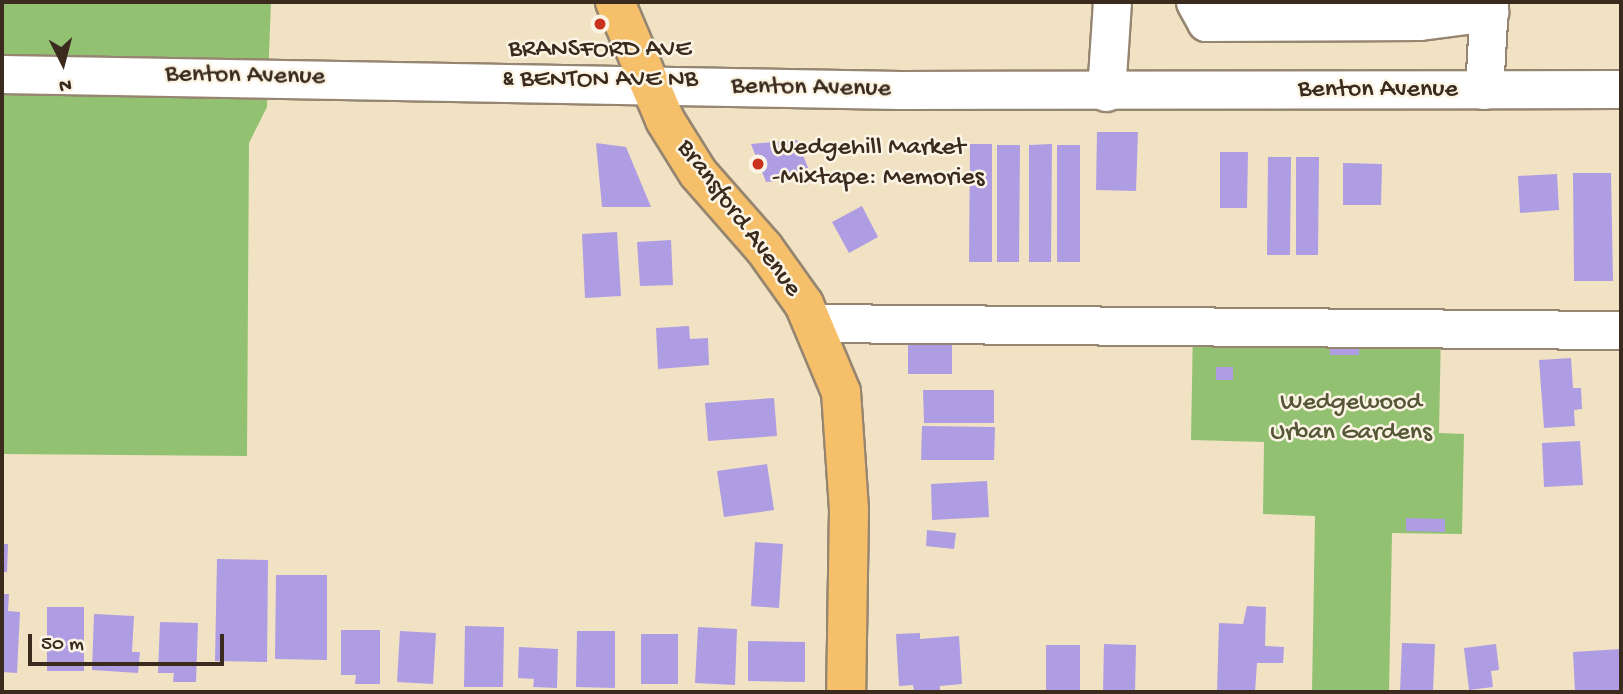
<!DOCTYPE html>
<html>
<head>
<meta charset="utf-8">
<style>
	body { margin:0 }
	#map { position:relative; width:1623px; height:694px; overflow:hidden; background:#f1e2c4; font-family:"Gochi Hand",sans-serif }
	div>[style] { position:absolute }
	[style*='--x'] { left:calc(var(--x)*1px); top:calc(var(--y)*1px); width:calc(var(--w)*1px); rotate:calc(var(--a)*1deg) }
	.green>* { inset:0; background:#92c271 }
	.building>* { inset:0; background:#ae9de3 }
	.roads { filter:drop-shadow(2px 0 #968671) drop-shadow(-2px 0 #968671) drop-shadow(0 2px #968671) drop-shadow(0 -2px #968671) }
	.minor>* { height:37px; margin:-18.5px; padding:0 18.5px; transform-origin:18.5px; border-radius:18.5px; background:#fff }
	.major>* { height:38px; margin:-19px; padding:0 19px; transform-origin:19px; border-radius:19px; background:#f6c06b }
	.dots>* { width:19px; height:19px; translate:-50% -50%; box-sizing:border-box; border:4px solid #fcf5e5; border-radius:50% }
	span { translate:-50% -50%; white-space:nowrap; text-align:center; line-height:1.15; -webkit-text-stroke:5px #fcf5e5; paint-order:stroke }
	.poi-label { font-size:26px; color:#3b2a1e }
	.left { translate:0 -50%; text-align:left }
	.street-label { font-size:26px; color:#3b2a1e }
	.park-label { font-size:26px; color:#555837 }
	.frame { position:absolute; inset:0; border:4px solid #3b2a1e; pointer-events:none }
	.north { position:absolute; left:28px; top:28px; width:70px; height:70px; -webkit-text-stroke:5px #fcf5e5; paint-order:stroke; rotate:174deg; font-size:19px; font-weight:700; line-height:28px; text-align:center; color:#3b2a1e }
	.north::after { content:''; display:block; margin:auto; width:24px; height:32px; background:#3b2a1e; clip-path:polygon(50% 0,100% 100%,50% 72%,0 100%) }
	.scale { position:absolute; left:28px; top:634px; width:196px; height:32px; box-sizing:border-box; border:4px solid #3b2a1e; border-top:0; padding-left:9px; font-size:21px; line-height:24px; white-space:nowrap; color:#3b2a1e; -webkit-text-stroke:5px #fcf5e5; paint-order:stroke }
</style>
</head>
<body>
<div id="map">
	<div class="green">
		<i style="clip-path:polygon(2px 2px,271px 2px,267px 107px,249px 143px,247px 456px,2px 454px)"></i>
		<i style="clip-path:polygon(1193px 326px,1441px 330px,1439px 433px,1464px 434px,1462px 534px,1392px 533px,1389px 692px,1312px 692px,1315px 516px,1263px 514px,1264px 442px,1191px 440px)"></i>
	</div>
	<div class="building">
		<i style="clip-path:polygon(1097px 132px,1138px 132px,1136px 191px,1096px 190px)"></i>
		<i style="clip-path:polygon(797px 140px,812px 178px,766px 182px,751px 144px)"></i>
		<i style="clip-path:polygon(596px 143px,626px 147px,651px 207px,602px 207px)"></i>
		<i style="clip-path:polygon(970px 144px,992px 144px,992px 262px,969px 262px)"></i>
		<i style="clip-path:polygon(1052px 144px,1051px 262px,1029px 262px,1029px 145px)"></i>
		<i style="clip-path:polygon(997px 145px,1020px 145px,1019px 262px,997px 262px)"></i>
		<i style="clip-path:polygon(1057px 145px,1080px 145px,1080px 262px,1057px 262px)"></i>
		<i style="clip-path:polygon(1220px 152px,1248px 152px,1247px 208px,1220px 208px)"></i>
		<i style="clip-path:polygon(1268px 157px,1291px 157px,1290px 255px,1267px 255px)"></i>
		<i style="clip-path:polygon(1296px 157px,1319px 157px,1318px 255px,1296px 255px)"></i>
		<i style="clip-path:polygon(1343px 163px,1382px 164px,1381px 205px,1343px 205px)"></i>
		<i style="clip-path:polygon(1573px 173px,1611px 173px,1613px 281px,1574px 281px)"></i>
		<i style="clip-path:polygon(1557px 174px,1559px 210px,1520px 213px,1518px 176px)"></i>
		<i style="clip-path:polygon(862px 206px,878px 237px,849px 253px,832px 222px)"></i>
		<i style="clip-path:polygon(617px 232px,621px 296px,585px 298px,582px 234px)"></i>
		<i style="clip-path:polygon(671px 240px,673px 285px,640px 286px,637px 242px)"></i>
		<i style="clip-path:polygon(689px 326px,690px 339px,708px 338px,709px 365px,658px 369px,656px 328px)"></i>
		<i style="clip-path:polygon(908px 339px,952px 339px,952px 374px,908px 374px)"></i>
		<i style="clip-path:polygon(1330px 339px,1360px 339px,1359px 355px,1330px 355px)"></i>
		<i style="clip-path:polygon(1571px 358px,1573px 388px,1581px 388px,1582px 409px,1574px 410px,1575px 426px,1544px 428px,1539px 360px)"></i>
		<i style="clip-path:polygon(1216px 367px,1233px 367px,1233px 380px,1216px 380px)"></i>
		<i style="clip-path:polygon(923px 390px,994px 390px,994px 423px,924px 423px)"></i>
		<i style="clip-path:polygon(774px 398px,777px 436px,708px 441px,705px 403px)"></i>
		<i style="clip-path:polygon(922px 426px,995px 427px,994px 460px,921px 460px)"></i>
		<i style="clip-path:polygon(1580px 441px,1583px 485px,1544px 487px,1542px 443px)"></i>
		<i style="clip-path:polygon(767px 464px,774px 510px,724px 517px,717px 471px)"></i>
		<i style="clip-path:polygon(987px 481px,989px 517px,932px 520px,931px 484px)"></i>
		<i style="clip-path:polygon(1406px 518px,1445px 519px,1445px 532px,1406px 531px)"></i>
		<i style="clip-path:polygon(927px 530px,956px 533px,954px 549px,926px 546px)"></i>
		<i style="clip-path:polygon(755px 542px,783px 544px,779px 608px,751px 606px)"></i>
		<i style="clip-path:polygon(2px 544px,8px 544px,7px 572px,2px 572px)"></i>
		<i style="clip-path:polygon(217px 559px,268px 560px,267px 662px,215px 661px)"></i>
		<i style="clip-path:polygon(276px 575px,327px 575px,327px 660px,275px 659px)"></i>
		<i style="clip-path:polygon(2px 594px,9px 594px,8px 611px,20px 612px,17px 673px,2px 672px)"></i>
		<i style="clip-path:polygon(1247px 606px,1266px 607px,1265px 646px,1284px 647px,1283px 663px,1257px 663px,1255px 692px,1217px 692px,1219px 623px,1243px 624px)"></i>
		<i style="clip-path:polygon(47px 607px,84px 607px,84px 671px,47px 671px)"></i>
		<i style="clip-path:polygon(94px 614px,134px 616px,132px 652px,140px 652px,138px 673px,92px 670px)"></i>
		<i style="clip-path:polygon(160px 622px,198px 623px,196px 682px,173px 682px,174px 673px,158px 673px)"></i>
		<i style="clip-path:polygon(465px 626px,504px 627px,503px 687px,464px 687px)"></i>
		<i style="clip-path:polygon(698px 627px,737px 629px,735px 685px,695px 683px)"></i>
		<i style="clip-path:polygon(341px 630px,380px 630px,380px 684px,355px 684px,356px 675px,341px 675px)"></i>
		<i style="clip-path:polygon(400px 631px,436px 633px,433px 684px,397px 682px)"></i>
		<i style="clip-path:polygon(577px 631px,615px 631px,615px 688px,576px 687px)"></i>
		<i style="clip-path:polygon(920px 633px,920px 639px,959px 636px,962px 684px,940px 686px,940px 692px,914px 692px,913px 685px,899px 686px,896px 634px)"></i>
		<i style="clip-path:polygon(641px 634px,678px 634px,678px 684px,641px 684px)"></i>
		<i style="clip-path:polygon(748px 641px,805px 642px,805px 682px,748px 681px)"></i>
		<i style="clip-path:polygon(1402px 643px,1435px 644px,1433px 692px,1400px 692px)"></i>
		<i style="clip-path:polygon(1104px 644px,1136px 645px,1135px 692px,1103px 692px)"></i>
		<i style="clip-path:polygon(1496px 644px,1499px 670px,1491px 671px,1493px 687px,1469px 690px,1464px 648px)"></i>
		<i style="clip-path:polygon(1046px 645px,1080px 645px,1080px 692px,1046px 692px)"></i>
		<i style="clip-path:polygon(519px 647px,558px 649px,557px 688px,533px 687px,534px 679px,518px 678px)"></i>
		<i style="clip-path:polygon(1621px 649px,1621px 692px,1575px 692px,1573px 652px)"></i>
	</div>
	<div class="roads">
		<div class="minor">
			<i style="--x:1195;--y:2;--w:23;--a:61"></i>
			<i style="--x:1206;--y:22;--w:214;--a:-0.3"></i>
			<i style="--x:1420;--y:21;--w:70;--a:-7.4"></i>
			<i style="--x:2;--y:74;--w:898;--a:1.02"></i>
			<i style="--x:900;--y:90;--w:721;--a:-0.08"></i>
			<i style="--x:1484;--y:90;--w:88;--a:-86.7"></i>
			<i style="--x:1106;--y:92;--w:90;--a:-86.2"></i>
			<i style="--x:812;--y:323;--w:809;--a:0.5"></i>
		</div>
		<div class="major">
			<i style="--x:615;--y:2;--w:128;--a:67"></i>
			<i style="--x:665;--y:120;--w:62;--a:58.1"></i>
			<i style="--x:698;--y:173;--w:100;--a:48.7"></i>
			<i style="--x:764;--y:248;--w:69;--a:54.5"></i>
			<i style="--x:804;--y:304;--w:95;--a:67.2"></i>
			<i style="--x:841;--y:392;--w:118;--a:86.1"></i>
			<i style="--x:849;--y:510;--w:182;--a:90.9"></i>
		</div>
	</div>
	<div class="dots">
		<i style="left:600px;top:24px;background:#c8321e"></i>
		<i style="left:758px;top:164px;background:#c8321e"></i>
	</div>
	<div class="poi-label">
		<span style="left:600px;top:66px">BRANSFORD AVE<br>&amp; BENTON AVE NB</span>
		<span class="left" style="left:772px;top:164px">Wedgehill Market<br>-Mixtape: Memories</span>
	</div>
	<div class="street-label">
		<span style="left:245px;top:77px;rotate:1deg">Benton Avenue</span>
		<span style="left:811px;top:89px;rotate:1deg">Benton Avenue</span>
		<span style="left:1378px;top:91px">Benton Avenue</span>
		<span style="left:738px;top:219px;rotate:53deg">Bransford Avenue</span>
	</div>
	<div class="park-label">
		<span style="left:1351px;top:419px">Wedgewood<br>Urban Gardens</span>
	</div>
	<div class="frame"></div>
	<div class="north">N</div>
	<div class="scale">50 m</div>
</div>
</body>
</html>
